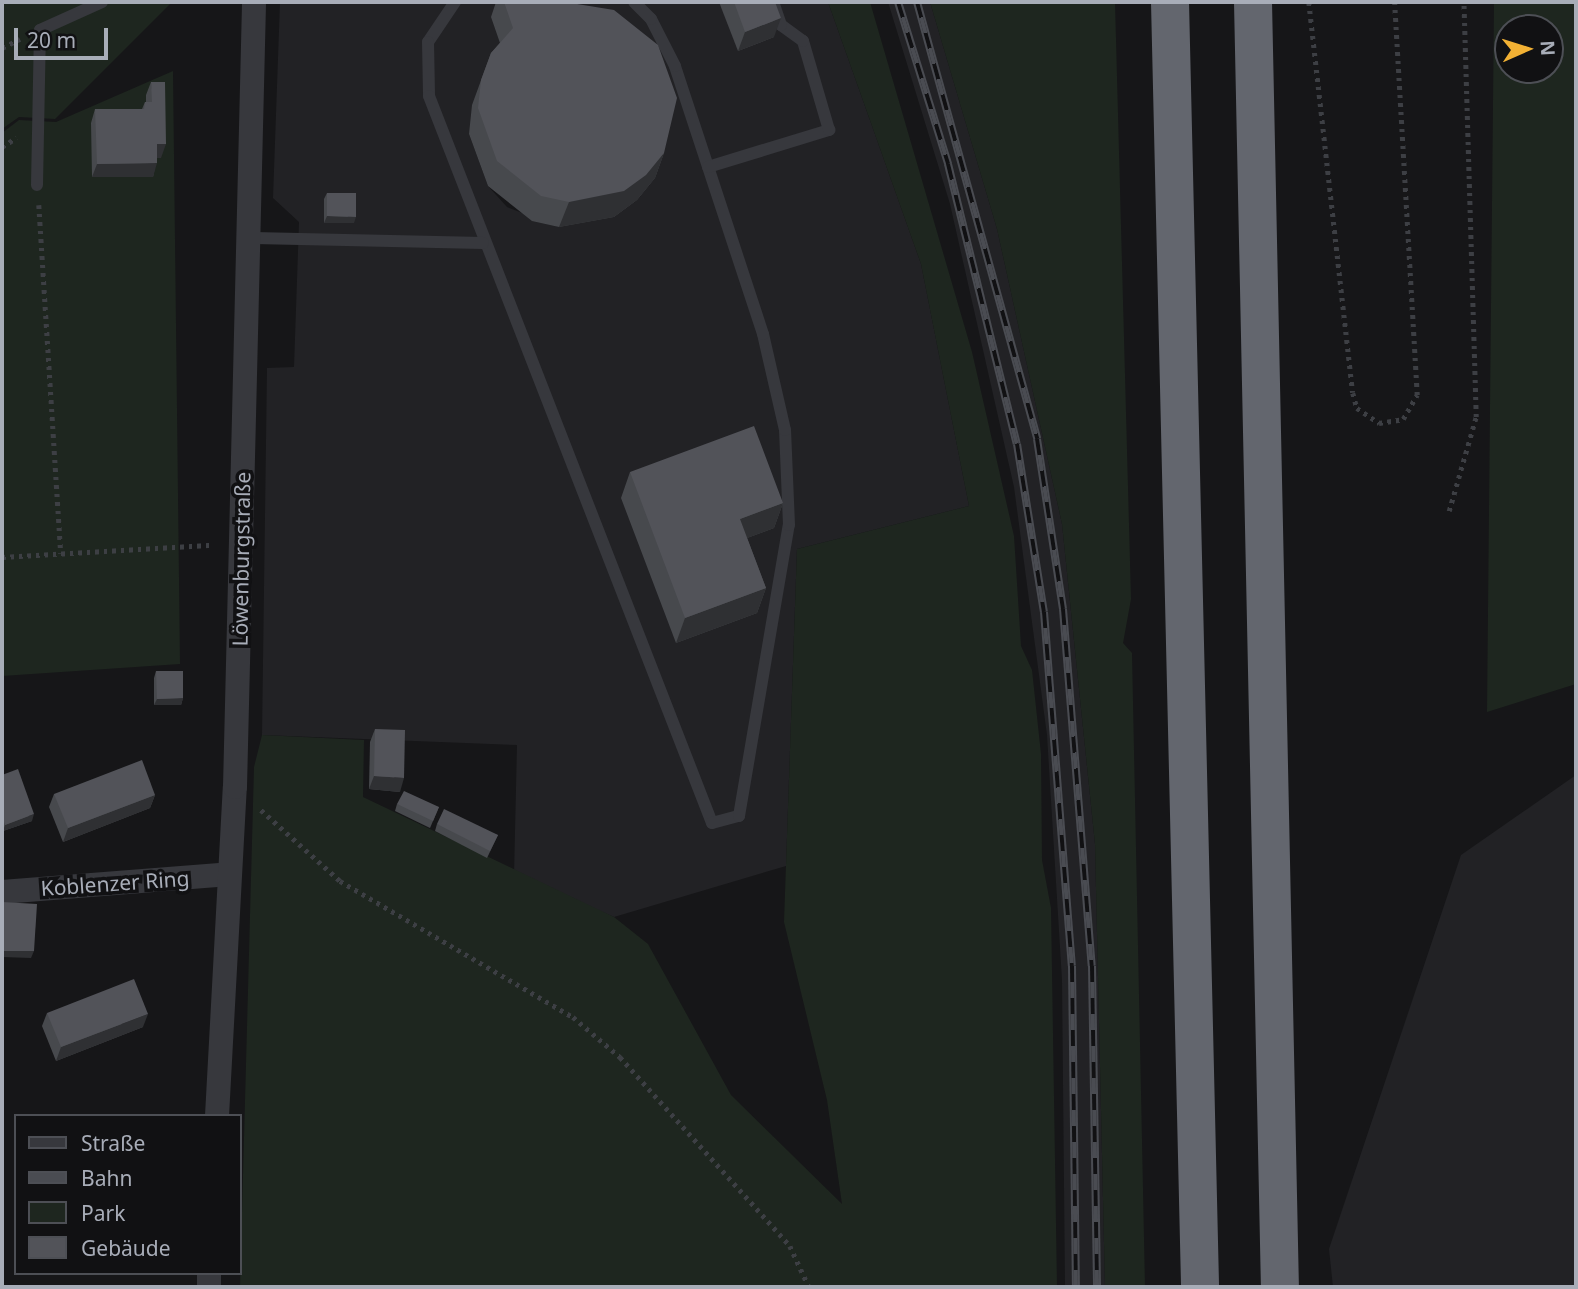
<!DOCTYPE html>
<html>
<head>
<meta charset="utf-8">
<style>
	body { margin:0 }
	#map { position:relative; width:1578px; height:1289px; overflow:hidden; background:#161618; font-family:"Noto Sans",sans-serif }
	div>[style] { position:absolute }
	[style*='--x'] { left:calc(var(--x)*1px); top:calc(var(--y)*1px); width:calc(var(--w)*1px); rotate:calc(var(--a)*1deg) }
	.built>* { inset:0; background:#222225 }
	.green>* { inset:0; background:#1e261f }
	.path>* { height:4.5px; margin-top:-2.25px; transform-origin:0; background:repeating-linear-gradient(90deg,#3d3f44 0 3.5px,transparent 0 8.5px) }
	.lane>* { height:12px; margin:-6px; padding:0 6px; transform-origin:6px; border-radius:6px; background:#37383d }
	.street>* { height:24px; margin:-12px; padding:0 12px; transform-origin:12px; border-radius:12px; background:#37383d }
	.highway>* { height:38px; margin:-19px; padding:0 19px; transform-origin:19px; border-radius:19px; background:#63666e }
	.rail>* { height:8px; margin-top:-4px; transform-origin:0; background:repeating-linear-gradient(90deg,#111113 0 16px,#4a4c52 0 32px); box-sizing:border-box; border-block:2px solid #4a4c52 }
	.wall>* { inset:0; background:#47494d }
	.shaded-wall>* { inset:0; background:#2f3033 }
	.building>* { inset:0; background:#525359 }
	span { translate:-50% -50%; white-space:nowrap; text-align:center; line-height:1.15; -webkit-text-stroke:7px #111113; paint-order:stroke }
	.street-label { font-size:21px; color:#a8adb8 }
	.frame { position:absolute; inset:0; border:4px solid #a8adb8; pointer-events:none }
	.legend { position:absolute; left:14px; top:1114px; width:228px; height:161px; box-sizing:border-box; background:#111113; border:2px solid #4d4f55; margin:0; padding:9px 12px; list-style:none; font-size:21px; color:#a8adb8 }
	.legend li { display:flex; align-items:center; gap:14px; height:35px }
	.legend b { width:35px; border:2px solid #4d4f55 }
	.north { position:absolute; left:1494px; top:14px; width:70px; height:70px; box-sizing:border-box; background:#111113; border:2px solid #4d4f55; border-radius:50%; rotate:87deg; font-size:19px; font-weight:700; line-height:28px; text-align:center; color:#a8adb8 }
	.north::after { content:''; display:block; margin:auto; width:24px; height:32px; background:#f2b134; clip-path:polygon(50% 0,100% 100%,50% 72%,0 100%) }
	.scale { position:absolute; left:14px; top:28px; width:94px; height:32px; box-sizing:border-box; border:4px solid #a8adb8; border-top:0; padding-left:9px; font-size:21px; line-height:24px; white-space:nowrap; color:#a8adb8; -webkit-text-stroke:5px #111113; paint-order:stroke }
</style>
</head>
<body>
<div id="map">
	<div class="built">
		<i style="clip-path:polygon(280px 2px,535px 2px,469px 134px,488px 186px,507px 207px,559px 227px,614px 217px,637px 200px,655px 178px,667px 123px,558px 2px,828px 2px,921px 264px,969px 506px,797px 549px,786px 866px,614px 917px,514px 875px,517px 745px,262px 735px,267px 368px,294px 367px,299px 222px,273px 198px)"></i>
		<i style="clip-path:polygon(888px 2px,930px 2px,997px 229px,1062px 524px,1095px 844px,1105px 1287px,1065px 1287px,1062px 980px,1047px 735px,1014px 487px,950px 204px)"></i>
		<i style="clip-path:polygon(1576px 775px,1576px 1287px,1333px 1287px,1329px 1249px,1461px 855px)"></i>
	</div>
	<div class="green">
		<i style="clip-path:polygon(2px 2px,172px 2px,55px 119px,19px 117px,2px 129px)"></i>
		<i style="clip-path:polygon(828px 2px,870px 2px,972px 352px,1014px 536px,1021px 646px,1032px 670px,1041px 754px,1042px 860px,1051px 908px,1057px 1287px,240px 1287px,254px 767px,262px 735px,364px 740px,363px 797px,614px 917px,648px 944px,731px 1095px,842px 1204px,827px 1100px,784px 922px,797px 549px,969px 506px,921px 264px)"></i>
		<i style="clip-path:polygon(930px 2px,1115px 2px,1131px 599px,1123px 643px,1132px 653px,1145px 1287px,1105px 1287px,1095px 844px,1062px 524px,997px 229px)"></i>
		<i style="clip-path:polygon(evenodd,1494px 2px,1576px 2px,1576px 684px,1487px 712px,1494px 2px,1550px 28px,1550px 70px,1508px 70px,1508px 28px,1550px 28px)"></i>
		<i style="clip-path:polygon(173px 71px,180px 664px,2px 676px,2px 133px,19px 120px,56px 122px)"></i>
	</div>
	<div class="path">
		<i style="--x:1309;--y:2;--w:393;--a:83.6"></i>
		<i style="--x:1353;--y:393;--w:16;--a:75"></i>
		<i style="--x:1357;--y:408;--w:27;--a:34"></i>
		<i style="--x:1379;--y:423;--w:24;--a:-9"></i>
		<i style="--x:1403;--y:419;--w:28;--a:-60"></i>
		<i style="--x:1417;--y:395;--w:394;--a:-93.3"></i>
		<i style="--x:2;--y:48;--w:20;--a:-27"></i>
		<i style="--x:2;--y:147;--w:17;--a:-33"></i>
		<i style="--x:39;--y:205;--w:349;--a:86.4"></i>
		<i style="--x:1449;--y:511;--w:98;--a:-74"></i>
		<i style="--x:1476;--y:417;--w:415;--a:-91.7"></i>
		<i style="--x:2;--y:557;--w:211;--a:-3.3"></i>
		<i style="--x:261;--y:810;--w:106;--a:41.9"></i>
		<i style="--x:340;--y:881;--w:270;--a:30.3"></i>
		<i style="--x:573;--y:1017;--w:62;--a:40.4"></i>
		<i style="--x:620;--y:1057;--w:254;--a:48"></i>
		<i style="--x:790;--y:1246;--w:45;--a:65.1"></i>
	</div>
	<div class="lane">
		<i style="--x:455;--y:2;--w:48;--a:124"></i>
		<i style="--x:428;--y:42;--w:54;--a:88.9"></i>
		<i style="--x:429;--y:96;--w:780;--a:68.73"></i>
		<i style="--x:712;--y:823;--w:28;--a:-15"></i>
		<i style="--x:739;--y:816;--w:295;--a:-80.3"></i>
		<i style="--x:789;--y:525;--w:95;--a:-92.4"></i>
		<i style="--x:785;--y:430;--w:98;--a:-102.9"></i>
		<i style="--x:763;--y:334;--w:282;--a:-108.2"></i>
		<i style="--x:675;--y:66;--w:53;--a:-117.1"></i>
		<i style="--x:651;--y:19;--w:24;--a:-135"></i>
		<i style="--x:708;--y:167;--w:127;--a:-17"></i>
		<i style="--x:829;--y:130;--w:93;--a:-106.3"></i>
		<i style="--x:803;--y:41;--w:27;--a:-144"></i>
		<i style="--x:781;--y:25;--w:24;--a:-109"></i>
		<i style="--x:37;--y:185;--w:155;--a:-88.9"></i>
		<i style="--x:40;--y:30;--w:68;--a:-24.3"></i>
		<i style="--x:249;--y:238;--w:234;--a:1.2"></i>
	</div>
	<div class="street">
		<i style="--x:2;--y:892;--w:228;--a:-4.5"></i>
		<i style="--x:217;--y:1116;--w:329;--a:-86.9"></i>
		<i style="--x:235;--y:787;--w:785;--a:-88.61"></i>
		<i style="--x:209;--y:1287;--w:14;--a:-90"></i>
	</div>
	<div class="highway">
		<i style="--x:1170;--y:2;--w:1285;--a:88.66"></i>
		<i style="--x:1253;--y:2;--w:1285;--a:88.8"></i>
	</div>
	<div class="rail">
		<i style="--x:898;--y:2;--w:170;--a:72.8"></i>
		<i style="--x:948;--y:164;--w:288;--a:76.2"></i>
		<i style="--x:1017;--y:444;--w:170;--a:80.9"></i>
		<i style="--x:1044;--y:612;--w:355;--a:85.5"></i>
		<i style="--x:1072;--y:966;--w:321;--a:89.3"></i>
		<i style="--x:917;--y:2;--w:453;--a:74.6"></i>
		<i style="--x:1037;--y:439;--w:172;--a:81.3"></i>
		<i style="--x:1063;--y:609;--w:358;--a:85.4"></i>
		<i style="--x:1092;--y:966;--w:321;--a:89.1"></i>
	</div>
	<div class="wall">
		<i style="clip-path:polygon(496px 2px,576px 2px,664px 153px,655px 178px,637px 200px,614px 217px,559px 227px,532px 221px,488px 186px,469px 134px,472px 105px,491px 53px,500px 43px,491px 17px)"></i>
		<i style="clip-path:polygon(719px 2px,775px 2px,774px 37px,738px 51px)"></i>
		<i style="clip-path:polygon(151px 82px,161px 158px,157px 158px,153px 177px,92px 177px,91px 123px,95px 109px,142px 109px,145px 102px,146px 102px,146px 95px)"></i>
		<i style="clip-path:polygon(327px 193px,354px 223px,324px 223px,324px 199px)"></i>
		<i style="clip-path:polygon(630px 472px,783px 503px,774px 528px,747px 538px,766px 588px,757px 613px,676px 643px,621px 498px)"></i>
		<i style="clip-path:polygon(156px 671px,183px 698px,181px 705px,154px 705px,154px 678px)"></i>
		<i style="clip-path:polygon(375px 729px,400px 792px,369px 789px,370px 742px)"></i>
		<i style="clip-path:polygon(2px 775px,32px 821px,3px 831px,2px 829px)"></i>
		<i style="clip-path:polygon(54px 794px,155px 795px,150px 808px,63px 842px,49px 807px)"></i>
		<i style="clip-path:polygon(397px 804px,439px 807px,430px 828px,395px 811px)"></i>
		<i style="clip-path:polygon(437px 824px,498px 835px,487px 858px,435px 831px)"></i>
		<i style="clip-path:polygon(47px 1013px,143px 1027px,56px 1061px,42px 1026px)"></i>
	</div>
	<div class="shaded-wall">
		<i style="clip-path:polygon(781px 18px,774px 37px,738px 51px,745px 32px)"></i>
		<i style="clip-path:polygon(157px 144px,166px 144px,161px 158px,152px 158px)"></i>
		<i style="clip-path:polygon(664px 153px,655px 178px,637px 200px,614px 217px,559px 227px,569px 202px)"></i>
		<i style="clip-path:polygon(157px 163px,153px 177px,92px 177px,97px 164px)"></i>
		<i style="clip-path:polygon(327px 216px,356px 217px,354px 223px,324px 223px)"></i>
		<i style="clip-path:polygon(783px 503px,774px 528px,731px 544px,740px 519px)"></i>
		<i style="clip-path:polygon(766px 588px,757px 613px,676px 643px,685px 618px)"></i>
		<i style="clip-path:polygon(183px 698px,181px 705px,154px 705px,157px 699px)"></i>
		<i style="clip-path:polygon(374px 776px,404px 778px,400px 792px,369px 789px)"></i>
		<i style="clip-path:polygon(155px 795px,150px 808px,63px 842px,68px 828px)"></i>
		<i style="clip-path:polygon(34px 814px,32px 821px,3px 831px,5px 825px)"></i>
		<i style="clip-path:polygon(2px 951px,34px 951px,31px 958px,2px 957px)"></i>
		<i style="clip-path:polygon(148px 1014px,143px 1027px,56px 1061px,61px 1047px)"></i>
	</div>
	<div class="building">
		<i style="clip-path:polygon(504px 2px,576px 2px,577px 4px,614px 10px,658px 45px,677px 98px,664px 153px,646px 175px,624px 191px,569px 202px,541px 196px,497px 161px,478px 108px,481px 80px,491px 53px,513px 28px)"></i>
		<i style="clip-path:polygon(734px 2px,775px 2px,781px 18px,745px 32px)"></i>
		<i style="clip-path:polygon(151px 82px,165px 82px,166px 144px,157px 144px,157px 163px,97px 164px,95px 109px,144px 109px,145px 102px,152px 102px)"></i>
		<i style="clip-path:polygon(327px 193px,356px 193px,356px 217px,327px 216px)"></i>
		<i style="clip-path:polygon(754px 426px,783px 503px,740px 519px,766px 588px,685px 618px,630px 472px)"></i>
		<i style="clip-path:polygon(156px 671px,183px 671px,183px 698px,157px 699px)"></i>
		<i style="clip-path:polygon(375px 729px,405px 730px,404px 778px,374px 776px)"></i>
		<i style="clip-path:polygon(142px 760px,155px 795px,68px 828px,54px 794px)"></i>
		<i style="clip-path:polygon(18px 769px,34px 814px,5px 825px,2px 816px,2px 775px)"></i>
		<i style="clip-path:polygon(404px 791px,439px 807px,433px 821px,397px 804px)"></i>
		<i style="clip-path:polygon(444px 809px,498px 835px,490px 851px,437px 824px)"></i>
		<i style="clip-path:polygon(2px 902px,37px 904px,34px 951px,2px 951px)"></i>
		<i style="clip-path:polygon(134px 979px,148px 1014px,61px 1047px,47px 1013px)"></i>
	</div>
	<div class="street-label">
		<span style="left:241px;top:559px;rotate:-89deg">Löwenburgstraße</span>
		<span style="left:115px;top:883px;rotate:-4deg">Koblenzer Ring</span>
	</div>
	<div class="frame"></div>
	<ul class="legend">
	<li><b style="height:9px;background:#37383d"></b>Straße</li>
	<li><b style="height:9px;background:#4a4c52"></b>Bahn</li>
	<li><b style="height:19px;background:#1e261f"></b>Park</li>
	<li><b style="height:19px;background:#525359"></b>Gebäude</li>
	</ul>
	<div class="north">N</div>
	<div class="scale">20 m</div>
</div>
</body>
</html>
